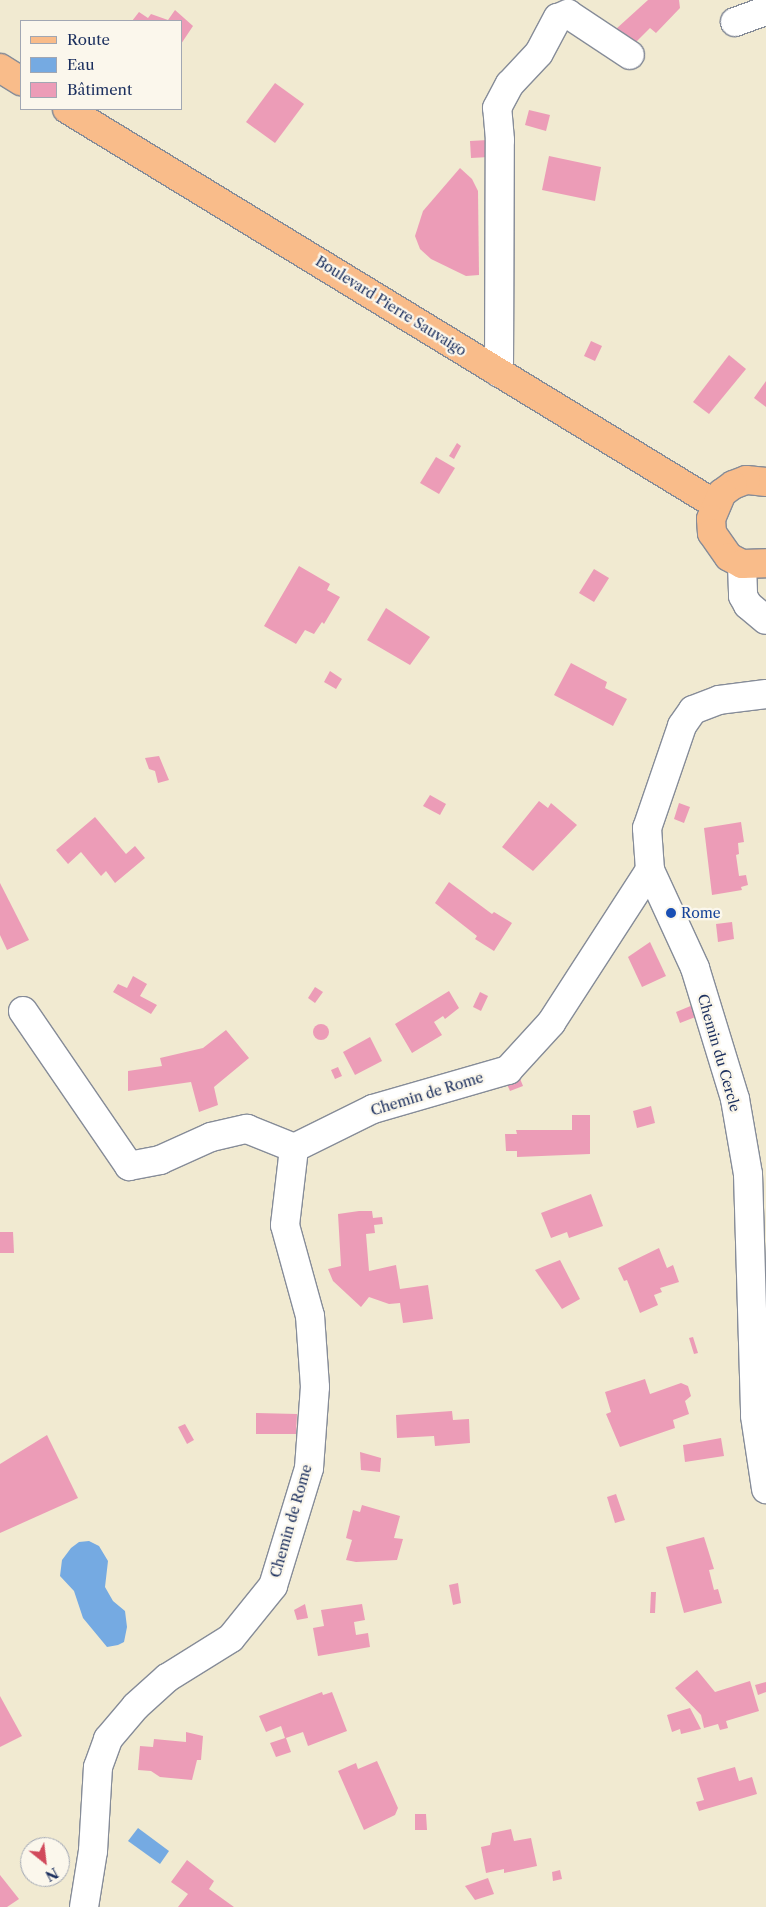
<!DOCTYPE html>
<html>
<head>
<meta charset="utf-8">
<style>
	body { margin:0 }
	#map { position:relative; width:766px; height:1907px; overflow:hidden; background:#f1ead1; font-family:"Libre Caslon Text",serif }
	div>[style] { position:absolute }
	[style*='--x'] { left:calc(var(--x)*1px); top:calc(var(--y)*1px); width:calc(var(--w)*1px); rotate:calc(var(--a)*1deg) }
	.water>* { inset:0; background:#75aae2 }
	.building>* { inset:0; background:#ec9cb7 }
	.round { border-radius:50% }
	.roads { filter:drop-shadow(1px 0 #868c98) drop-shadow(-1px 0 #868c98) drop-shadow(0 1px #868c98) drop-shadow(0 -1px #868c98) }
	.minor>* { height:28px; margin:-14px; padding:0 14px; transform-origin:14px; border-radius:14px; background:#fff }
	.major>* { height:28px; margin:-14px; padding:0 14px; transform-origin:14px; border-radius:14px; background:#f9bc8a }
	.dots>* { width:14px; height:14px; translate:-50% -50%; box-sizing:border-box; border:2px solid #fbf7ec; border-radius:50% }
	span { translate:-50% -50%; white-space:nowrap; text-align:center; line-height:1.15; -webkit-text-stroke:4.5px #fbf7ec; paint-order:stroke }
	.street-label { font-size:14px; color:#1b2f5e }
	.transit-label { font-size:14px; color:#164399 }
	.left { translate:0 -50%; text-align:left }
	.legend { position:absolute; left:20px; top:20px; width:162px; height:90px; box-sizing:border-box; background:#fbf7ec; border:1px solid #a1a7b3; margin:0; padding:6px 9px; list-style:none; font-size:15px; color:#1b2f5e }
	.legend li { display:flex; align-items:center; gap:10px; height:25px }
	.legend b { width:25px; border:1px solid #a1a7b3 }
	.north { position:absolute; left:20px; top:1837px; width:50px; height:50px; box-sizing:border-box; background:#fbf7ec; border:1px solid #a1a7b3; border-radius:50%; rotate:151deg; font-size:14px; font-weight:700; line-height:20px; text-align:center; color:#1b2f5e }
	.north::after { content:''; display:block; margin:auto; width:18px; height:22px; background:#d1495b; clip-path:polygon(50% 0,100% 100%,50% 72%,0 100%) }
</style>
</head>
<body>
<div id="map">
	<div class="water">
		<i style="clip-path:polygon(89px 1541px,99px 1546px,108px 1561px,105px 1587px,113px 1601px,125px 1611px,127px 1627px,124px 1642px,118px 1645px,107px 1647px,83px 1618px,74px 1591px,60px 1576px,62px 1560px,71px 1548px,79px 1542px)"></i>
		<i style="clip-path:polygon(138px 1828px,169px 1851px,160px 1864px,128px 1841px)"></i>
	</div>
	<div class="building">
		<i style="clip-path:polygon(648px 0,679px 0,680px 8px,656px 33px,650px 28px,633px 45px,616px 29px)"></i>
		<i style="clip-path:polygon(175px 10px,193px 26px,181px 44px,181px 21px,132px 21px,139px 12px,148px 18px,151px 14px,168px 20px)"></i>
		<i style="clip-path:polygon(275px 83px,304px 104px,275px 143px,246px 122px)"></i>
		<i style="clip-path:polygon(529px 110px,550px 115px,546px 131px,525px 125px)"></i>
		<i style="clip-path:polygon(488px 140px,489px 157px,471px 158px,470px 141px)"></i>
		<i style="clip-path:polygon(549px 156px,601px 167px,595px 201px,542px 190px)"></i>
		<i style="clip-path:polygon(460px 168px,472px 179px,478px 191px,479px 275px,466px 276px,431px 259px,420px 249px,415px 236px,423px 211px)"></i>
		<i style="clip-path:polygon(591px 341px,602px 346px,595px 361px,584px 356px)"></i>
		<i style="clip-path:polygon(729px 355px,746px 369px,709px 414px,693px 402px)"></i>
		<i style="clip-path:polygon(766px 381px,766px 407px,754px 398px)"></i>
		<i style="clip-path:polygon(457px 443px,461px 446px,454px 459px,449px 456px)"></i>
		<i style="clip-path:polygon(436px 457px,455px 468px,439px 494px,420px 483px)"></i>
		<i style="clip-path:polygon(299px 566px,330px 584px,327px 590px,340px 597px,324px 624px,322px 622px,314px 634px,305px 630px,296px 644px,264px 626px)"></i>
		<i style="clip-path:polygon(594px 569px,609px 578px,594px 602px,579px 593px)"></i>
		<i style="clip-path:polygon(386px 608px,430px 637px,410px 665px,367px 640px)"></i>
		<i style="clip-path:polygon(571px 663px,607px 682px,605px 688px,627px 699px,613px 726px,554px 695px)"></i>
		<i style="clip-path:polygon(330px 671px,342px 679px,336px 689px,324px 682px)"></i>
		<i style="clip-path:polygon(159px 756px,169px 780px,158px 783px,155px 771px,149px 769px,145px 758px)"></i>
		<i style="clip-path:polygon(430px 795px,446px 804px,440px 815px,423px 806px)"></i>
		<i style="clip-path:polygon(539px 801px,548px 808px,551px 803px,577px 825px,533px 871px,502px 847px)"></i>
		<i style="clip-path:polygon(679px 803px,690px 807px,684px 823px,674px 819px)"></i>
		<i style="clip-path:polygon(95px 817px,126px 854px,135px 846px,145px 858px,115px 883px,106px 871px,101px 876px,81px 852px,68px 864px,56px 850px)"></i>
		<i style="clip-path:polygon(741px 822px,744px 842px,738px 843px,739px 854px,736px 855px,739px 876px,746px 875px,748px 885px,741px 887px,742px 890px,712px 895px,704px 828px)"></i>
		<i style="clip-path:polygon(449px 882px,492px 914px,494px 912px,512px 923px,494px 951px,475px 939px,477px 936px,435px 903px)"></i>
		<i style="clip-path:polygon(0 883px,29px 940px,7px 950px,0 935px)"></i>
		<i style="clip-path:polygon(732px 922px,734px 939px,718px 942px,716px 924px)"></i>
		<i style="clip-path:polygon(650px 942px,666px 976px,642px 987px,628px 957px)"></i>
		<i style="clip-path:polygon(133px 976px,147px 984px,140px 996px,157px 1005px,151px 1014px,113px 992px,118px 984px,127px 988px)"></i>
		<i style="clip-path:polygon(315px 987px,323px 992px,315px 1003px,308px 998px)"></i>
		<i style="clip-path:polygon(449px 991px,459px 1008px,445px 1019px,443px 1016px,434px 1022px,442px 1035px,412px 1053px,395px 1024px)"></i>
		<i style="clip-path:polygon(480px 992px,488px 996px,481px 1011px,473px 1007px)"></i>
		<i style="clip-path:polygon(693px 1005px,698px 1016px,680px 1023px,676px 1012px)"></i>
		<i class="round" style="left:313px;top:1024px;width:16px;height:16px"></i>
		<i style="clip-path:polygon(226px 1030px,249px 1058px,214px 1087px,218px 1105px,199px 1112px,191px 1082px,128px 1091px,128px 1071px,162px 1066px,160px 1058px,203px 1048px)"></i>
		<i style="clip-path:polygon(370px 1037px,382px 1061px,355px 1075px,343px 1052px)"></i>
		<i style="clip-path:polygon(338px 1067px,342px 1076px,335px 1079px,331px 1070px)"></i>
		<i style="clip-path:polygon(519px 1076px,523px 1086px,510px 1091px,506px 1082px)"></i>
		<i style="clip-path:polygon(651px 1106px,655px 1123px,637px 1128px,633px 1111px)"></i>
		<i style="clip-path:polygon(572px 1115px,590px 1115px,590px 1154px,517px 1157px,517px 1151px,506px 1151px,505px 1134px,517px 1134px,516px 1130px,572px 1130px)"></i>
		<i style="clip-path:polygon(591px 1194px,603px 1226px,569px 1238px,567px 1232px,551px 1238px,541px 1213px)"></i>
		<i style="clip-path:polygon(359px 1211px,372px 1211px,373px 1218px,382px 1217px,383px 1224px,374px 1225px,375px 1233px,366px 1234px,369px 1271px,396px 1265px,400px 1289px,428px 1285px,433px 1319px,403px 1323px,400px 1303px,389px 1304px,369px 1297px,361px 1307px,333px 1281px,328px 1269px,341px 1266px,338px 1214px)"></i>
		<i style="clip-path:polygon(0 1232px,13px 1232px,14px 1253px,0 1253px)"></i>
		<i style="clip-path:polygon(659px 1248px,667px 1268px,673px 1265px,679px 1282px,660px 1288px,662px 1292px,654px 1295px,658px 1305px,640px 1313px,627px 1280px,624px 1281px,618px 1268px)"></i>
		<i style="clip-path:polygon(560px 1260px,580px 1299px,562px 1309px,535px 1270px)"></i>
		<i style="clip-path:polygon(693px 1337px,698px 1353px,694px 1354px,689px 1338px)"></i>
		<i style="clip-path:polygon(645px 1379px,650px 1394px,681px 1383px,688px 1386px,691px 1396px,685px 1401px,689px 1414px,673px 1420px,675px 1428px,620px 1447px,606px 1414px,611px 1412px,605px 1392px)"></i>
		<i style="clip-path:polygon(452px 1411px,453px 1420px,469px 1419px,470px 1443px,435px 1446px,434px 1436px,397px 1438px,396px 1415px)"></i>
		<i style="clip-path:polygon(256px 1413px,297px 1414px,296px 1434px,256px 1434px)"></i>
		<i style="clip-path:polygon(185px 1424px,194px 1440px,187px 1444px,178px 1427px)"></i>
		<i style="clip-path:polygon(47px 1435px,78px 1498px,0 1533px,0 1464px)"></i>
		<i style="clip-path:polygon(721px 1438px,724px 1456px,685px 1462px,683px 1445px)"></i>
		<i style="clip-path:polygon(360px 1452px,381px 1458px,380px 1472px,361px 1470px)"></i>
		<i style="clip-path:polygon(616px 1494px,625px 1520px,615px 1523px,607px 1497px)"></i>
		<i style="clip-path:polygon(362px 1505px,400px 1516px,394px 1538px,403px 1539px,397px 1560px,356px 1562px,346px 1560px,352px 1540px,346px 1538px,353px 1510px,360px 1512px)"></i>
		<i style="clip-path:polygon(704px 1537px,714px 1569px,709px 1570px,714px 1590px,718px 1589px,722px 1603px,684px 1613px,666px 1547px)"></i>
		<i style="clip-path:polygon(458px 1583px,461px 1603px,453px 1605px,449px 1585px)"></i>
		<i style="clip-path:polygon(651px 1592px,656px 1592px,655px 1613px,650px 1613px)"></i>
		<i style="clip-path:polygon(305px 1604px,308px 1618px,297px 1620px,294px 1610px)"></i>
		<i style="clip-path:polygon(362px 1604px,365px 1620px,354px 1622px,356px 1635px,368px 1633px,370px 1647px,318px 1656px,313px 1628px,324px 1626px,321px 1610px)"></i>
		<i style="clip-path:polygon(697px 1670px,715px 1692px,750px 1681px,759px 1711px,726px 1721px,728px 1728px,720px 1730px,718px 1724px,704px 1728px,701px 1715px,675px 1688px)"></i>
		<i style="clip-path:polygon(766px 1682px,766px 1692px,758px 1695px,755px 1685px)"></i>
		<i style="clip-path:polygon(322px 1692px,323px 1695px,332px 1692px,347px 1731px,308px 1746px,303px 1732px,286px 1738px,291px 1752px,276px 1757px,270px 1743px,285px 1738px,281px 1726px,266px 1732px,259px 1716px)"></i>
		<i style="clip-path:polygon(0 1696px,22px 1736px,0 1747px)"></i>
		<i style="clip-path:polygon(690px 1708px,701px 1729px,681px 1734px,680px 1729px,672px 1732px,667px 1715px)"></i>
		<i style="clip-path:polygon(186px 1732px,203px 1736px,201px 1760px,197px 1760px,192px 1780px,160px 1777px,151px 1771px,138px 1770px,140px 1746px,153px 1747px,154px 1739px,186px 1742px)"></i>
		<i style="clip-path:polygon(377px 1761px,398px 1808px,395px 1815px,364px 1830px,338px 1771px,356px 1763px,358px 1769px)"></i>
		<i style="clip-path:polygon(735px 1767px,739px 1781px,752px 1777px,757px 1794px,699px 1811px,696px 1802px,704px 1800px,697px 1778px)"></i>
		<i style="clip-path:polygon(415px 1814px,426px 1814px,427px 1830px,415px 1830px)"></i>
		<i style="clip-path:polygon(511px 1829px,514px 1841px,531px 1838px,537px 1866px,504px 1873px,504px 1869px,486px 1873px,481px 1847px,490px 1845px,492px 1833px)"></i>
		<i style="clip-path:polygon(187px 1860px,214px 1881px,209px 1889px,234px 1907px,178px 1907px,188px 1894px,171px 1882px)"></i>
		<i style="clip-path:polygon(560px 1870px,562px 1879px,553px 1881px,552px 1872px)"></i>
		<i style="clip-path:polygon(0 1875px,19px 1899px,7px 1907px,0 1907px)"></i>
		<i style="clip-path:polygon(488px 1878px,494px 1894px,475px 1900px,465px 1886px)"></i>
	</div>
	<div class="roads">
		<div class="minor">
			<i style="--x:735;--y:22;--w:33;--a:-20"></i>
			<i style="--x:499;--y:373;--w:233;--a:-89.8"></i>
			<i style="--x:500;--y:140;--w:32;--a:-95"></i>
			<i style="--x:497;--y:108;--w:27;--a:-62"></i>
			<i style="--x:510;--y:84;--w:42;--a:-46.9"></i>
			<i style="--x:539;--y:53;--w:40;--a:-62"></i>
			<i style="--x:558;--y:18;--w:11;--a:-22"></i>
			<i style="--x:568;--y:14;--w:74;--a:33.5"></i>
			<i style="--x:742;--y:564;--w:32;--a:88"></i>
			<i style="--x:743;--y:596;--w:10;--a:61"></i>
			<i style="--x:748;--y:605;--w:23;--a:40"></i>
			<i style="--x:766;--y:694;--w:47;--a:172.7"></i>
			<i style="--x:719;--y:700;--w:28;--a:159"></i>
			<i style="--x:693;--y:710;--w:19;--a:125"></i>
			<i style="--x:682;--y:726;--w:108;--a:108.9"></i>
			<i style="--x:647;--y:828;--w:42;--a:85.9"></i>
			<i style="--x:650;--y:870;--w:108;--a:65.3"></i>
			<i style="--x:695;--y:968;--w:137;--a:73"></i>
			<i style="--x:735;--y:1099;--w:76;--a:80.2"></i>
			<i style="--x:748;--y:1174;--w:242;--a:88.3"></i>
			<i style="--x:755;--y:1416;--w:74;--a:81.4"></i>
			<i style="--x:23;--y:1011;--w:188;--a:55.6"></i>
			<i style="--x:129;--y:1166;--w:32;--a:-11"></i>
			<i style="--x:160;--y:1160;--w:56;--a:-24.3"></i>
			<i style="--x:211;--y:1137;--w:37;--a:-13"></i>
			<i style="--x:247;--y:1129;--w:51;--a:22"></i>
			<i style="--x:84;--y:1907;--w:57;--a:-80.9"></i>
			<i style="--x:93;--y:1851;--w:84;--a:-86.6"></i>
			<i style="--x:98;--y:1767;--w:30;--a:-70"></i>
			<i style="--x:108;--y:1739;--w:43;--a:-49.7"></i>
			<i style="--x:136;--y:1706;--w:42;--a:-42.1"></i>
			<i style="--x:167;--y:1678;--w:75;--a:-32"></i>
			<i style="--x:231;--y:1638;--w:67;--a:-51.1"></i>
			<i style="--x:273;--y:1586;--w:123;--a:-73"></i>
			<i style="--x:309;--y:1468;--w:81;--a:-85.8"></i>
			<i style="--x:315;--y:1387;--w:71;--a:-94"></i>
			<i style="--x:310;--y:1316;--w:94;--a:-105.4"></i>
			<i style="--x:285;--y:1225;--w:78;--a:-83.3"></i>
			<i style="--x:294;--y:1148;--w:88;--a:-26.3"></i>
			<i style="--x:373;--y:1109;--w:141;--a:-16.1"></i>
			<i style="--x:508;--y:1070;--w:64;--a:-47.5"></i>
			<i style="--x:551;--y:1023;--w:182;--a:-57.1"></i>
		</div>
		<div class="major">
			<i style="--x:0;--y:68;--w:25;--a:32"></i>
			<i style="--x:67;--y:109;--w:759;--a:31.37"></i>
			<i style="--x:766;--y:482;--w:20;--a:-174"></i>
			<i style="--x:746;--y:480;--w:14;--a:159"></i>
			<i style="--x:733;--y:485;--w:14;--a:144"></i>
			<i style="--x:722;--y:493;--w:28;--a:113"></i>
			<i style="--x:711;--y:519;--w:14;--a:86"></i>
			<i style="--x:712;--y:533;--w:29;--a:55"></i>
			<i style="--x:729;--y:557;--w:15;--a:28"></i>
			<i style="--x:742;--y:564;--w:24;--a:-2"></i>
		</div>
	</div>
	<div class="dots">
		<i style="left:671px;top:913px;background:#1a4fb4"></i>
	</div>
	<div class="street-label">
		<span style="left:391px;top:306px;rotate:32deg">Boulevard Pierre Sauvaigo</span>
		<span style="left:719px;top:1053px;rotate:74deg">Chemin du Cercle</span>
		<span style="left:427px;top:1094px;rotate:-17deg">Chemin de Rome</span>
		<span style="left:291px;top:1521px;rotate:-74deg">Chemin de Rome</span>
	</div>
	<div class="transit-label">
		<span class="left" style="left:681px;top:913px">Rome</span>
	</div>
	<ul class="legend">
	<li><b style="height:6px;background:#f9bc8a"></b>Route</li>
	<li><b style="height:14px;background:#75aae2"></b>Eau</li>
	<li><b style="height:14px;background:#ec9cb7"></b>Bâtiment</li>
	</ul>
	<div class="north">N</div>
</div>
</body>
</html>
